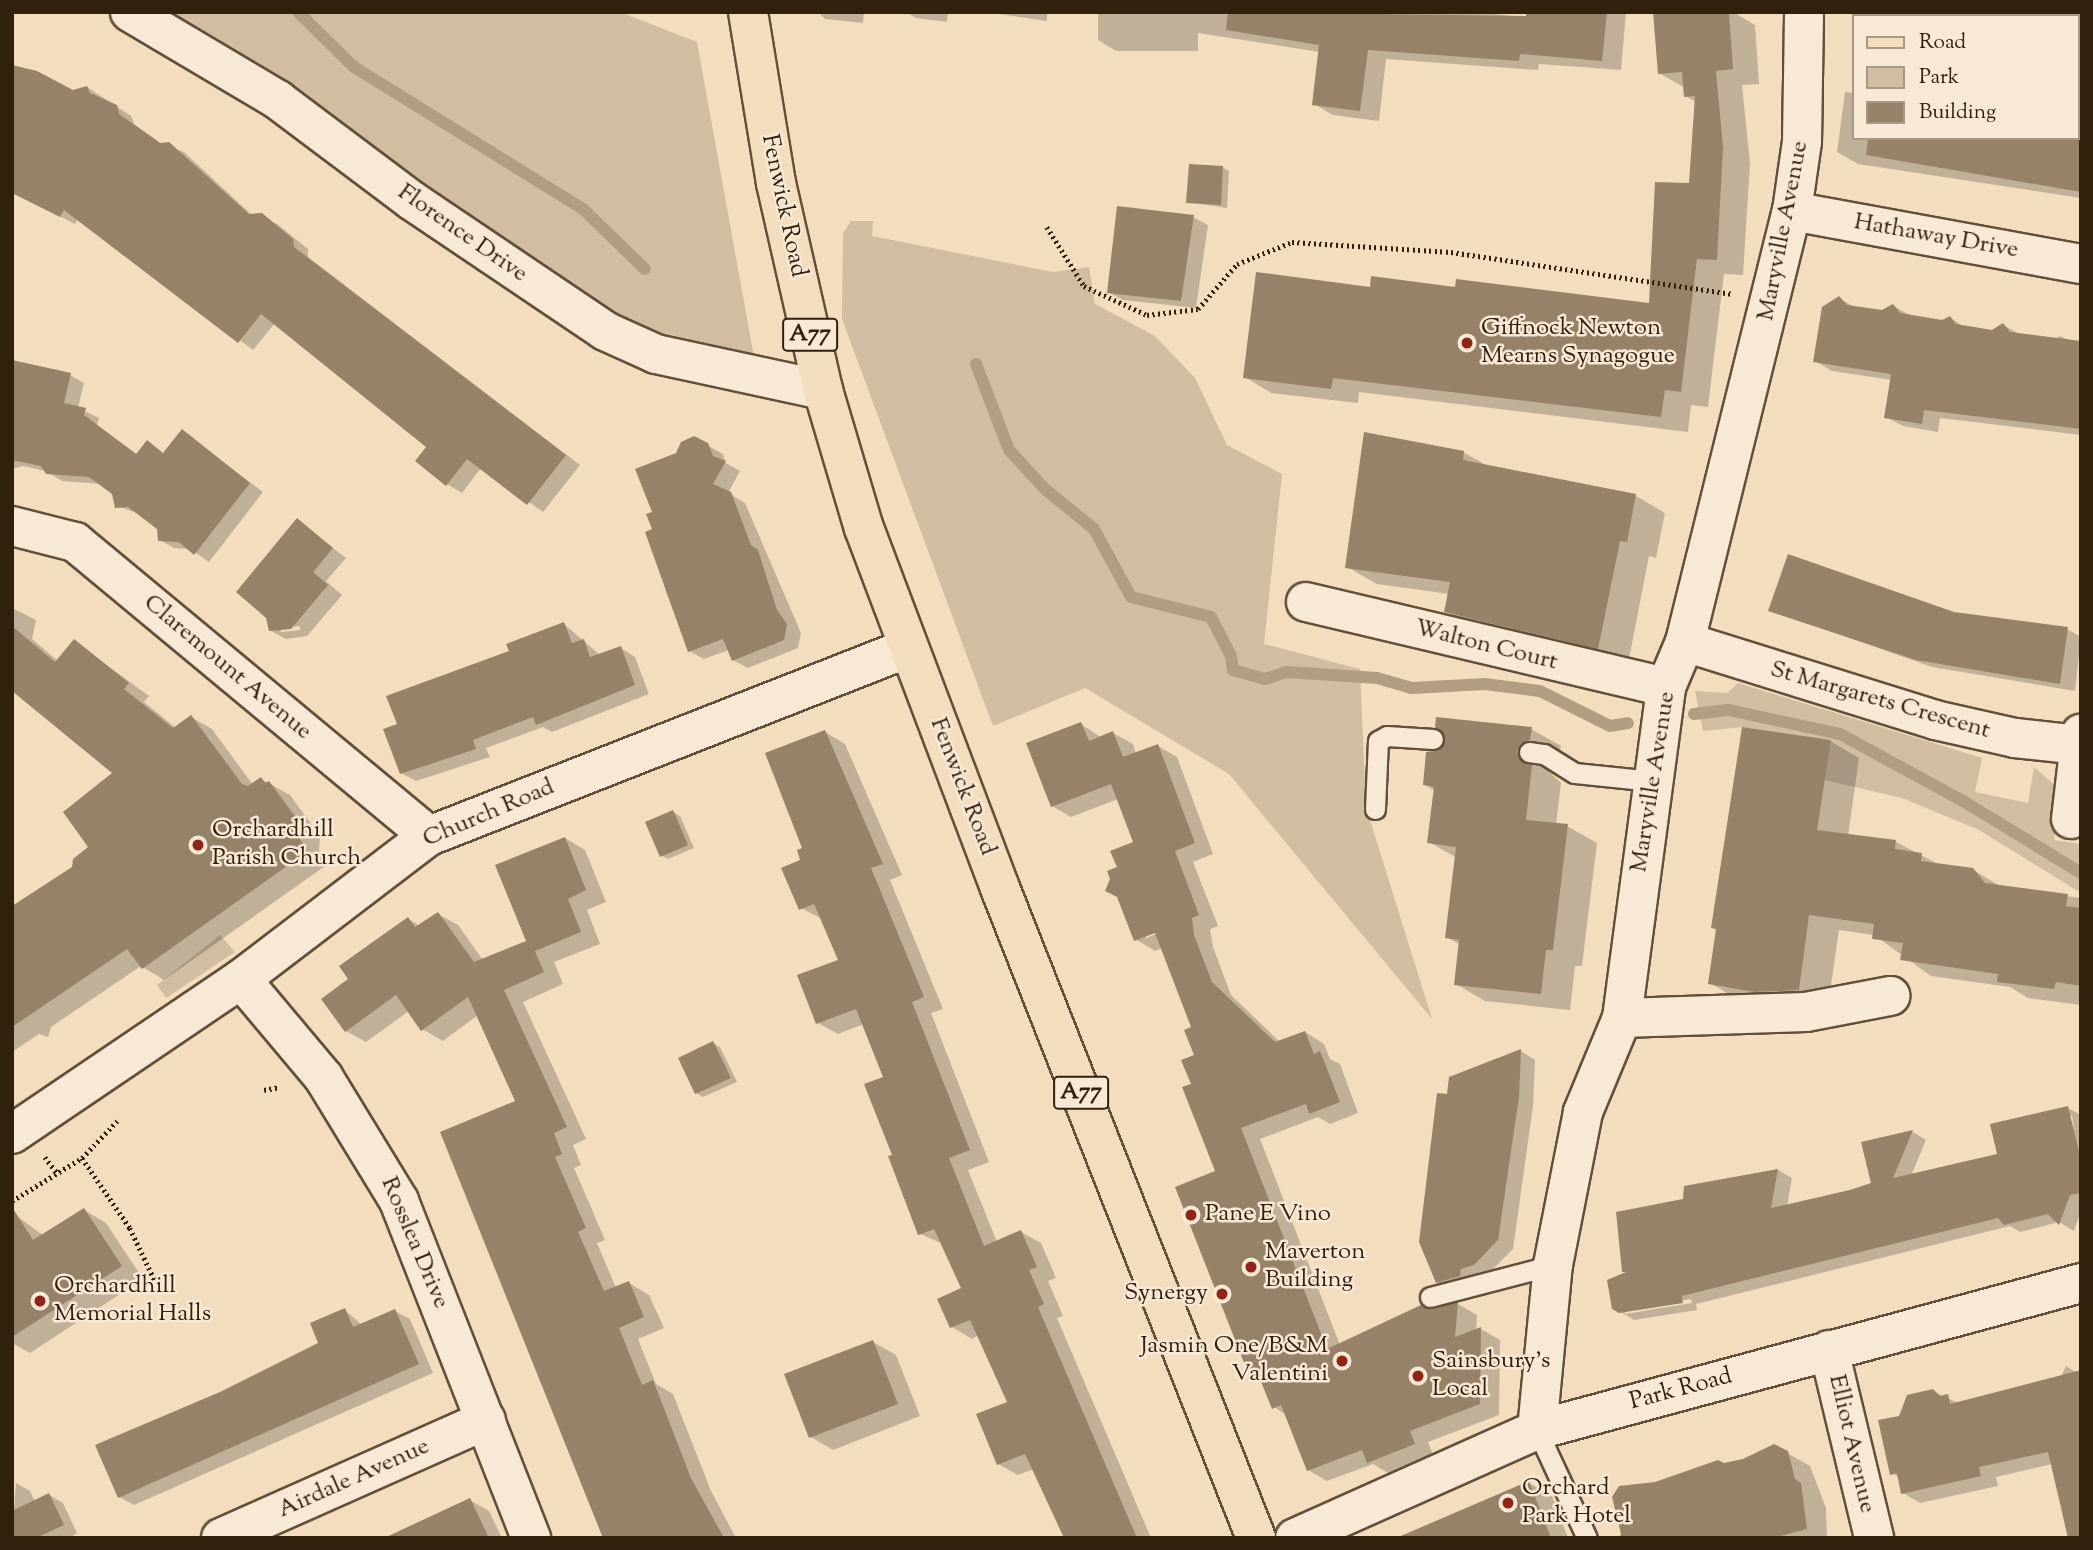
<!DOCTYPE html>
<html>
<head>
<meta charset="utf-8">
<style>
	body { margin:0 }
	#map { position:relative; width:2093px; height:1550px; overflow:hidden; background:#f2ddbf; font-family:"Sorts Mill Goudy",serif }
	div>[style] { position:absolute }
	[style*='--x'] { left:calc(var(--x)*1px); top:calc(var(--y)*1px); width:calc(var(--w)*1px); rotate:calc(var(--a)*1deg) }
	.green>* { inset:0; background:#d1bda1 }
	.shadow>* { inset:0; background:#0003 }
	.stream>* { height:12px; margin:-6px; padding:0 6px; transform-origin:6px; border-radius:6px; background:#b09d82 }
	.building>* { inset:0; background:#958269 }
	.path>* { height:4.5px; margin-top:-2.25px; transform-origin:0; background:repeating-linear-gradient(90deg,#31200c 0 2px,transparent 0 5.5px) }
	.roads { filter:drop-shadow(2px 0 #614f39) drop-shadow(-2px 0 #614f39) drop-shadow(0 2px #614f39) drop-shadow(0 -2px #614f39) }
	.lane>* { height:19px; margin:-9.5px; padding:0 9.5px; transform-origin:9.5px; border-radius:9.5px; background:#f7e9d5 }
	.street>* { height:38px; margin:-19px; padding:0 19px; transform-origin:19px; border-radius:19px; background:#f7e9d5 }
	.primary>* { height:38px; margin:-19px; padding:0 19px; transform-origin:19px; border-radius:19px; background:#f2ddbf }
	.dots>* { width:19px; height:19px; translate:-50% -50%; box-sizing:border-box; border:4px solid #f7e9d5; border-radius:50% }
	span { translate:-50% -50%; white-space:nowrap; text-align:center; line-height:1.15; -webkit-text-stroke:5px #f7e9d5; paint-order:stroke }
	.shield-label span { padding:2px 5px; background:#f7e9d5; border:2px solid; border-radius:5px; -webkit-text-stroke-width:0 }
	.shield-label { font-size:23px; color:#31200c; font-weight:700 }
	.street-label { font-size:24px; color:#31200c }
	.poi-label { font-size:24px; color:#31200c }
	.left { translate:0 -50%; text-align:left }
	.right { translate:-100% -50%; text-align:right }
	.frame { position:absolute; inset:0; border:14px solid #31200c; pointer-events:none }
	.legend { position:absolute; left:1852px; top:14px; width:228px; height:126px; box-sizing:border-box; background:#f7e9d5; border:2px solid #a89985; margin:0; padding:9px 12px; list-style:none; font-size:21px; color:#31200c }
	.legend li { display:flex; align-items:center; gap:14px; height:35px }
	.legend b { width:35px; border:2px solid #a89985 }
</style>
</head>
<body>
<div id="map">
	<div class="green">
		<i style="clip-path:polygon(171px 12px,620px 12px,697px 42px,754px 357px,660px 342px,591px 310px,281px 83px)"></i>
		<i style="clip-path:polygon(851px 221px,873px 221px,872px 236px,1053px 272px,1089px 267px,1095px 304px,1155px 336px,1195px 378px,1227px 445px,1282px 474px,1264px 644px,1360px 669px,1366px 807px,1432px 1019px,1229px 774px,1085px 688px,993px 726px,842px 319px,843px 234px)"></i>
		<i style="clip-path:polygon(1738px 683px,1982px 758px,1975px 792px,2028px 803px,2034px 767px,2059px 789px,2054px 840px,2081px 844px,2081px 893px,1979px 830px,1902px 798px,1824px 780px,1830px 740px,1742px 727px,1703px 731px,1695px 691px,1727px 693px)"></i>
		<i style="clip-path:polygon(220px 935px,235px 952px,166px 998px,157px 985px)"></i>
	</div>
	<div class="shadow">
		<i style="clip-path:polygon(818px 12px,864px 12px,863px 23px,825px 19px)"></i>
		<i style="clip-path:polygon(906px 12px,948px 12px,947px 22px,916px 18px)"></i>
		<i style="clip-path:polygon(986px 12px,1047px 12px,1047px 21px)"></i>
		<i style="clip-path:polygon(1098px 12px,1479px 12px,1528px 18px,1528px 12px,1626px 12px,1621px 70px,1539px 64px,1538px 70px,1386px 59px,1379px 121px,1333px 115px,1314px 104px,1320px 52px,1198px 33px,1198px 51px,1116px 51px,1098px 40px)"></i>
		<i style="clip-path:polygon(1695px 12px,1733px 12px,1755px 25px,1759px 84px,1742px 85px,1750px 163px,1743px 275px,1724px 274px,1708px 407px,1691px 405px,1688px 432px,1359px 392px,1358px 403px,1271px 393px,1245px 377px,1372px 289px,1457px 289px,1650px 304px,1690px 185px,1696px 102px,1685px 96px,1685px 88px,1659px 73px)"></i>
		<i style="clip-path:polygon(87px 87px,131px 116px,134px 124px,162px 144px,184px 152px,253px 216px,277px 224px,308px 249px,308px 257px,580px 465px,543px 512px,481px 468px,462px 493px,447px 484px,428px 447px,275px 323px,253px 350px,78px 219px,75px 224px,38px 205px,73px 92px)"></i>
		<i style="clip-path:polygon(1845px 92px,1853px 93px,1853px 138px,2077px 138px,2077px 104px,2081px 104px,2081px 198px,1858px 164px,1837px 152px)"></i>
		<i style="clip-path:polygon(1222px 167px,1229px 171px,1227px 208px,1188px 202px)"></i>
		<i style="clip-path:polygon(1193px 217px,1208px 225px,1196px 308px,1123px 300px,1108px 292px)"></i>
		<i style="clip-path:polygon(1839px 298px,1856px 308px,1883px 312px,1893px 306px,1910px 315px,1942px 322px,1950px 318px,1966px 328px,1993px 331px,2003px 325px,2020px 334px,2051px 341px,2060px 336px,2081px 346px,2081px 435px,1940px 418px,1938px 432px,1903px 426px,1886px 417px,1892px 380px,1832px 371px,1815px 361px)"></i>
		<i style="clip-path:polygon(12px 362px,70px 375px,84px 383px,78px 408px,99px 418px,97px 425px,138px 455px,147px 442px,168px 459px,182px 431px,263px 492px,209px 562px,190px 549px,174px 548px,160px 540px,158px 528px,140px 514px,117px 506px,114px 493px,102px 484px,62px 481px,46px 471px,23px 466px,12px 469px)"></i>
		<i style="clip-path:polygon(694px 438px,723px 454px,726px 463px,740px 471px,728px 493px,745px 503px,801px 633px,798px 648px,748px 668px,733px 660px,729px 650px,704px 659px,689px 651px,665px 589px,669px 587px,654px 513px,677px 454px)"></i>
		<i style="clip-path:polygon(1463px 452px,1488px 466px,1636px 496px,1665px 513px,1656px 558px,1649px 556px,1628px 664px,1475px 628px,1446px 611px,1449px 594px,1377px 584px,1347px 567px)"></i>
		<i style="clip-path:polygon(evenodd,297px 520px,346px 558px,326px 581px,342px 595px,307px 636px,285px 639px,270px 630px,297px 520px,300px 626px,300px 630px,281px 632px,281px 628px,300px 626px)"></i>
		<i style="clip-path:polygon(12px 608px,36px 620px,32px 639px,58px 661px,74px 641px,149px 696px,144px 702px,176px 728px,191px 717px,212px 729px,253px 785px,261px 779px,290px 795px,320px 836px,319px 851px,328px 864px,164px 980px,141px 966px,51px 1027px,48px 1037px,39px 1034px,12px 1052px,12px 907px,73px 868px,91px 848px,115px 773px,12px 665px)"></i>
		<i style="clip-path:polygon(1770px 610px,1953px 614px,2067px 629px,2081px 637px,2075px 691px,1932px 667px)"></i>
		<i style="clip-path:polygon(564px 624px,600px 655px,621px 648px,635px 657px,649px 694px,552px 732px,543px 727px,486px 748px,490px 757px,416px 781px,401px 773px,399px 726px)"></i>
		<i style="clip-path:polygon(evenodd,1081px 724px,1102px 738px,1113px 733px,1133px 744px,1136px 754px,1158px 746px,1177px 757px,1213px 854px,1193px 862px,1218px 926px,1210px 929px,1213px 947px,1231px 995px,1280px 1042px,1305px 1032px,1324px 1044px,1330px 1059px,1340px 1064px,1358px 1113px,1330px 1124px,1318px 1117px,1260px 1139px,1340px 1345px,1458px 1304px,1477px 1315px,1476px 1331px,1481px 1329px,1500px 1340px,1499px 1415px,1428px 1442px,1433px 1455px,1388px 1473px,1373px 1464px,1327px 1481px,1308px 1470px,1285px 1414px,1274px 1407px,1264px 1385px,1251px 1377px,1194px 1028px,1162px 948px,1155px 951px,1135px 939px,1119px 868px,1135px 843px,1118px 799px,1071px 817px,1052px 806px,1081px 724px,1164px 931px,1146px 938px,1146px 934px,1164px 931px)"></i>
		<i style="clip-path:polygon(1531px 729px,1561px 746px,1559px 756px,1549px 760px,1546px 769px,1561px 783px,1556px 825px,1567px 826px,1597px 843px,1582px 966px,1575px 966px,1570px 1010px,1485px 1001px,1456px 984px,1460px 945px,1447px 937px,1457px 858px,1429px 842px,1435px 791px,1424px 784px)"></i>
		<i style="clip-path:polygon(825px 732px,845px 744px,902px 875px,890px 880px,943px 1009px,931px 1013px,989px 1162px,968px 1170px,997px 1242px,1021px 1232px,1041px 1243px,1056px 1278px,1048px 1281px,1063px 1316px,1057px 1318px,1151px 1538px,1066px 1538px,1034px 1469px,1018px 1475px,998px 1464px,1009px 1402px,979px 1335px,972px 1339px,952px 1327px,963px 1289px,943px 1244px,920px 1234px,894px 1156px,885px 1078px,864px 1024px,838px 1034px,818px 1023px,840px 961px,822px 919px,801px 908px,804px 849px)"></i>
		<i style="clip-path:polygon(1830px 741px,1859px 758px,1848px 836px,1896px 842px,1940px 865px,1973px 870px,2002px 887px,2081px 898px,2081px 1005px,2028px 998px,2010px 987px,1931px 976px,1874px 935px,1839px 930px,1828px 1006px,1739px 1000px,1710px 983px,1717px 930px,1713px 927px)"></i>
		<i style="clip-path:polygon(673px 812px,680px 816px,694px 848px,668px 859px,661px 855px)"></i>
		<i style="clip-path:polygon(565px 838px,585px 850px,606px 902px,587px 910px,600px 944px,554px 962px,563px 984px,523px 1002px,586px 1139px,573px 1145px,581px 1165px,574px 1168px,605px 1240px,597px 1243px,616px 1288px,629px 1283px,649px 1295px,664px 1328px,638px 1339px,656px 1384px,673px 1394px,711px 1491px,736px 1538px,603px 1538px,442px 1133px,517px 1102px,478px 1015px,443px 1041px,422px 1029px,409px 1011px,366px 1042px,346px 1031px,351px 979px,408px 919px,420px 926px,438px 914px,458px 925px,483px 960px,528px 942px)"></i>
		<i style="clip-path:polygon(713px 1043px,720px 1047px,737px 1082px,703px 1097px,696px 1093px)"></i>
		<i style="clip-path:polygon(1521px 1051px,1535px 1060px,1533px 1106px,1513px 1249px,1489px 1273px,1452px 1290px,1437px 1282px,1448px 1096px)"></i>
		<i style="clip-path:polygon(evenodd,2068px 1108px,2081px 1115px,2081px 1211px,2074px 1231px,2059px 1222px,2020px 1232px,2010px 1226px,1696px 1304px,1697px 1310px,1634px 1320px,1614px 1308px,1629px 1273px,1685px 1201px,1686px 1187px,1778px 1170px,1792px 1178px,1787px 1206px,1873px 1184px,1863px 1143px,1913px 1132px,1926px 1140px,1911px 1176px,1999px 1155px,2068px 1108px,2068px 1116px,2072px 1116px,2074px 1129px,2071px 1129px,2068px 1116px,2068px 1108px,1691px 1299px,1692px 1303px,1625px 1314px,1625px 1310px,1691px 1299px)"></i>
		<i style="clip-path:polygon(84px 1210px,106px 1223px,143px 1279px,30px 1353px,12px 1343px,12px 1219px,17px 1216px,44px 1236px)"></i>
		<i style="clip-path:polygon(345px 1310px,362px 1325px,395px 1311px,410px 1319px,433px 1373px,134px 1505px,119px 1497px,221px 1394px,321px 1344px)"></i>
		<i style="clip-path:polygon(873px 1342px,896px 1355px,920px 1416px,833px 1450px,811px 1437px)"></i>
		<i style="clip-path:polygon(2066px 1366px,2081px 1375px,2052px 1464px,1996px 1477px,1998px 1486px,1920px 1503px,1903px 1493px,1900px 1478px,1892px 1473px,1901px 1417px,1932px 1391px,1961px 1404px,2061px 1377px)"></i>
		<i style="clip-path:polygon(1787px 1453px,1810px 1466px,1826px 1508px,1827px 1538px,1618px 1538px,1655px 1483px)"></i>
		<i style="clip-path:polygon(16px 1483px,30px 1491px,35px 1502px,49px 1495px,63px 1503px,77px 1533px,69px 1538px,12px 1538px)"></i>
		<i style="clip-path:polygon(1529px 1483px,1552px 1496px,1568px 1538px,1404px 1538px)"></i>
		<i style="clip-path:polygon(470px 1500px,489px 1511px,502px 1538px,414px 1538px)"></i>
	</div>
	<div class="stream">
		<i style="--x:298;--y:12;--w:78;--a:44.5"></i>
		<i style="--x:354;--y:67;--w:269;--a:31.8"></i>
		<i style="--x:583;--y:209;--w:86;--a:44.1"></i>
		<i style="--x:976;--y:364;--w:92;--a:69"></i>
		<i style="--x:1009;--y:450;--w:53;--a:47.3"></i>
		<i style="--x:1045;--y:489;--w:63;--a:39.2"></i>
		<i style="--x:1094;--y:529;--w:77;--a:61.4"></i>
		<i style="--x:1131;--y:597;--w:82;--a:14"></i>
		<i style="--x:1211;--y:617;--w:44;--a:62.9"></i>
		<i style="--x:1231;--y:656;--w:14;--a:82"></i>
		<i style="--x:1233;--y:670;--w:33;--a:16"></i>
		<i style="--x:1265;--y:679;--w:23;--a:-18"></i>
		<i style="--x:1287;--y:672;--w:90;--a:3.8"></i>
		<i style="--x:1377;--y:678;--w:36;--a:16"></i>
		<i style="--x:1412;--y:688;--w:73;--a:-3.1"></i>
		<i style="--x:1485;--y:684;--w:55;--a:7.3"></i>
		<i style="--x:1540;--y:691;--w:78;--a:26.6"></i>
		<i style="--x:1610;--y:726;--w:18;--a:-9"></i>
		<i style="--x:1694;--y:714;--w:35;--a:-7"></i>
		<i style="--x:1729;--y:710;--w:114;--a:12.2"></i>
		<i style="--x:1840;--y:734;--w:140;--a:28.6"></i>
		<i style="--x:1963;--y:801;--w:138;--a:31.4"></i>
	</div>
	<div class="building">
		<i style="clip-path:polygon(1228px 12px,1526px 16px,1526px 12px,1607px 12px,1602px 61px,1520px 54px,1519px 61px,1368px 50px,1360px 111px,1312px 105px,1319px 45px,1226px 30px)"></i>
		<i style="clip-path:polygon(1653px 12px,1729px 12px,1733px 69px,1716px 71px,1723px 147px,1717px 260px,1697px 259px,1681px 392px,1665px 390px,1661px 417px,1333px 378px,1331px 389px,1243px 378px,1256px 272px,1370px 287px,1371px 276px,1455px 287px,1456px 279px,1649px 303px,1655px 182px,1689px 183px,1695px 96px,1684px 97px,1682px 72px,1658px 74px)"></i>
		<i style="clip-path:polygon(12px 65px,37px 71px,73px 90px,87px 86px,90px 93px,117px 105px,119px 114px,160px 143px,169px 142px,249px 214px,262px 213px,293px 239px,294px 247px,566px 455px,527px 505px,467px 459px,446px 486px,415px 461px,426px 447px,261px 314px,238px 343px,64px 210px,60px 217px,12px 193px)"></i>
		<i style="clip-path:polygon(1868px 138px,2081px 138px,2081px 192px,1866px 155px)"></i>
		<i style="clip-path:polygon(1189px 164px,1223px 166px,1221px 205px,1186px 203px)"></i>
		<i style="clip-path:polygon(1117px 206px,1194px 215px,1181px 301px,1107px 293px)"></i>
		<i style="clip-path:polygon(1839px 296px,1847px 305px,1882px 310px,1893px 304px,1900px 313px,1942px 320px,1950px 316px,1956px 324px,1992px 330px,2003px 323px,2010px 332px,2081px 341px,2081px 429px,1924px 410px,1922px 424px,1884px 418px,1891px 374px,1813px 362px,1822px 307px)"></i>
		<i style="clip-path:polygon(12px 360px,71px 373px,64px 403px,86px 408px,84px 415px,136px 454px,147px 440px,163px 453px,182px 429px,250px 483px,194px 555px,179px 542px,158px 541px,157px 529px,128px 507px,115px 508px,112px 494px,89px 477px,46px 474px,41px 466px,12px 460px)"></i>
		<i style="clip-path:polygon(1364px 432px,1464px 451px,1463px 460px,1636px 494px,1627px 542px,1620px 541px,1598px 649px,1444px 612px,1450px 582px,1345px 568px)"></i>
		<i style="clip-path:polygon(694px 436px,708px 443px,713px 456px,726px 461px,713px 484px,731px 492px,751px 545px,758px 550px,777px 610px,787px 624px,784px 640px,732px 661px,723px 639px,688px 652px,645px 532px,652px 529px,646px 514px,652px 512px,635px 469px,676px 453px,681px 442px)"></i>
		<i style="clip-path:polygon(297px 518px,333px 548px,313px 572px,328px 585px,291px 629px,269px 631px,266px 618px,236px 592px)"></i>
		<i style="clip-path:polygon(1788px 554px,1954px 612px,2068px 627px,2060px 684px,1916px 660px,1768px 611px)"></i>
		<i style="clip-path:polygon(564px 622px,572px 643px,584px 639px,590px 657px,621px 646px,635px 685px,536px 725px,533px 717px,473px 740px,476px 749px,400px 774px,383px 729px,397px 724px,386px 696px,509px 651px,506px 644px)"></i>
		<i style="clip-path:polygon(12px 626px,55px 662px,74px 639px,129px 683px,124px 689px,173px 728px,191px 715px,242px 784px,248px 786px,261px 777px,265px 783px,269px 781px,300px 823px,299px 838px,308px 851px,142px 969px,127px 949px,12px 1027px,12px 906px,72px 867px,73px 859px,88px 847px,63px 812px,112px 773px,12px 691px)"></i>
		<i style="clip-path:polygon(1436px 717px,1532px 727px,1530px 740px,1520px 744px,1517px 751px,1521px 761px,1532px 765px,1526px 820px,1568px 824px,1553px 950px,1546px 950px,1541px 994px,1454px 985px,1459px 940px,1445px 938px,1456px 847px,1427px 843px,1434px 787px,1423px 785px,1426px 752px,1439px 750px,1445px 740px,1435px 727px)"></i>
		<i style="clip-path:polygon(1081px 722px,1089px 741px,1113px 731px,1123px 757px,1158px 744px,1195px 843px,1175px 851px,1199px 915px,1192px 918px,1194px 935px,1212px 982px,1275px 1042px,1305px 1031px,1314px 1054px,1320px 1051px,1340px 1102px,1309px 1114px,1306px 1104px,1241px 1128px,1327px 1349px,1421px 1305px,1432px 1309px,1458px 1302px,1455px 1337px,1481px 1327px,1480px 1404px,1410px 1431px,1415px 1444px,1367px 1463px,1362px 1450px,1307px 1471px,1281px 1405px,1272px 1409px,1258px 1374px,1250px 1378px,1175px 1187px,1215px 1171px,1182px 1087px,1191px 1084px,1181px 1060px,1194px 1055px,1184px 1030px,1191px 1027px,1155px 933px,1134px 941px,1117px 897px,1105px 891px,1110px 879px,1107px 871px,1117px 867px,1110px 851px,1133px 842px,1111px 784px,1051px 807px,1026px 743px)"></i>
		<i style="clip-path:polygon(1742px 727px,1831px 740px,1817px 830px,1896px 840px,1895px 849px,1922px 853px,1921px 861px,1973px 868px,1985px 883px,2068px 894px,2066px 906px,2081px 908px,2081px 986px,2056px 982px,2054px 989px,1997px 982px,1998px 974px,1900px 960px,1903px 943px,1872px 939px,1874px 924px,1809px 915px,1799px 990px,1755px 992px,1708px 984px,1716px 929px,1711px 928px)"></i>
		<i style="clip-path:polygon(825px 730px,883px 864px,871px 868px,924px 997px,912px 1002px,970px 1150px,949px 1158px,984px 1246px,1021px 1230px,1037px 1267px,1029px 1270px,1044px 1304px,1038px 1307px,1137px 1538px,1064px 1538px,1025px 1454px,997px 1465px,976px 1414px,1007px 1402px,970px 1320px,950px 1328px,937px 1299px,961px 1288px,934px 1229px,918px 1235px,888px 1156px,892px 1155px,864px 1084px,883px 1077px,856px 1009px,816px 1024px,797px 975px,838px 960px,814px 904px,799px 910px,781px 868px,800px 860px,797px 850px,802px 848px,765px 753px)"></i>
		<i style="clip-path:polygon(673px 810px,688px 845px,660px 857px,645px 822px)"></i>
		<i style="clip-path:polygon(565px 837px,586px 890px,568px 899px,581px 932px,535px 951px,544px 972px,504px 990px,567px 1127px,554px 1133px,562px 1154px,555px 1157px,586px 1228px,578px 1232px,604px 1291px,629px 1281px,644px 1317px,619px 1328px,642px 1385px,653px 1380px,691px 1478px,724px 1538px,603px 1538px,440px 1132px,515px 1101px,468px 997px,421px 1031px,396px 995px,345px 1032px,321px 999px,348px 979px,339px 966px,408px 917px,415px 927px,438px 912px,474px 962px,526px 941px,495px 865px)"></i>
		<i style="clip-path:polygon(713px 1041px,731px 1078px,695px 1094px,678px 1058px)"></i>
		<i style="clip-path:polygon(1521px 1049px,1519px 1097px,1498px 1240px,1474px 1265px,1461px 1269px,1460px 1276px,1436px 1283px,1419px 1242px,1437px 1093px,1447px 1094px,1449px 1077px)"></i>
		<i style="clip-path:polygon(2068px 1106px,2081px 1160px,2081px 1193px,2070px 1195px,2059px 1225px,2048px 1214px,2004px 1225px,1998px 1218px,1682px 1296px,1683px 1303px,1619px 1313px,1612px 1309px,1607px 1280px,1626px 1272px,1622px 1272px,1616px 1212px,1683px 1199px,1684px 1186px,1778px 1169px,1771px 1208px,1850px 1190px,1871px 1183px,1861px 1142px,1913px 1130px,1893px 1178px,1997px 1154px,1990px 1124px)"></i>
		<i style="clip-path:polygon(12px 1207px,33px 1240px,84px 1208px,122px 1266px,12px 1337px)"></i>
		<i style="clip-path:polygon(345px 1308px,353px 1327px,395px 1309px,419px 1364px,118px 1498px,95px 1445px,220px 1392px,318px 1343px,310px 1323px)"></i>
		<i style="clip-path:polygon(873px 1340px,898px 1404px,809px 1438px,784px 1374px)"></i>
		<i style="clip-path:polygon(2081px 1370px,2081px 1537px,2068px 1538px,2048px 1452px,1979px 1467px,1981px 1476px,1901px 1494px,1897px 1473px,1890px 1475px,1878px 1420px,1899px 1416px,1907px 1395px,1933px 1389px,1940px 1396px,1948px 1394px,1950px 1404px)"></i>
		<i style="clip-path:polygon(1774px 1444px,1788px 1451px,1795px 1479px,1801px 1483px,1807px 1529px,1773px 1538px,1622px 1538px,1612px 1497px,1619px 1486px,1655px 1482px,1718px 1460px,1724px 1463px,1743px 1459px)"></i>
		<i style="clip-path:polygon(1529px 1481px,1551px 1538px,1396px 1538px)"></i>
		<i style="clip-path:polygon(49px 1493px,64px 1525px,36px 1538px,12px 1538px,12px 1511px)"></i>
		<i style="clip-path:polygon(470px 1498px,489px 1538px,384px 1538px)"></i>
	</div>
	<div class="path">
		<i style="--x:1047;--y:227;--w:70;--a:57.9"></i>
		<i style="--x:1084;--y:286;--w:69;--a:24.7"></i>
		<i style="--x:1147;--y:315;--w:51;--a:-6.7"></i>
		<i style="--x:1198;--y:309;--w:60;--a:-49.1"></i>
		<i style="--x:1237;--y:264;--w:59;--a:-21.8"></i>
		<i style="--x:1292;--y:242;--w:159;--a:3.6"></i>
		<i style="--x:1451;--y:252;--w:283;--a:8.5"></i>
		<i style="--x:264;--y:1090;--w:16;--a:-11"></i>
		<i style="--x:45;--y:1157;--w:20;--a:53"></i>
		<i style="--x:82;--y:1158;--w:85;--a:55.6"></i>
		<i style="--x:130;--y:1228;--w:63;--a:64.7"></i>
		<i style="--x:12;--y:1201;--w:82;--a:-31.6"></i>
		<i style="--x:82;--y:1158;--w:51;--a:-46.6"></i>
	</div>
	<div class="roads">
		<div class="lane">
			<i style="--x:1529;--y:752;--w:15;--a:8"></i>
			<i style="--x:1544;--y:754;--w:36;--a:32"></i>
			<i style="--x:1575;--y:773;--w:78;--a:5.9"></i>
			<i style="--x:1375;--y:809;--w:68;--a:-87.5"></i>
			<i style="--x:1378;--y:741;--w:10;--a:-29"></i>
			<i style="--x:1387;--y:736;--w:46;--a:3.7"></i>
			<i style="--x:1430;--y:1297;--w:127;--a:-14.6"></i>
			<i style="--x:1537;--y:1430;--w:119;--a:65.2"></i>
		</div>
		<div class="street">
			<i style="--x:130;--y:12;--w:172;--a:30.7"></i>
			<i style="--x:278;--y:100;--w:166;--a:36.9"></i>
			<i style="--x:411;--y:200;--w:234;--a:34"></i>
			<i style="--x:605;--y:331;--w:56;--a:24.3"></i>
			<i style="--x:656;--y:354;--w:171;--a:12.2"></i>
			<i style="--x:1792;--y:211;--w:294;--a:10.4"></i>
			<i style="--x:12;--y:526;--w:65;--a:14.3"></i>
			<i style="--x:75;--y:542;--w:460;--a:39.7"></i>
			<i style="--x:1306;--y:602;--w:370;--a:13.3"></i>
			<i style="--x:1685;--y:642;--w:262;--a:17.3"></i>
			<i style="--x:1935;--y:720;--w:82;--a:12.7"></i>
			<i style="--x:2015;--y:738;--w:64;--a:6.2"></i>
			<i style="--x:2071;--y:819;--w:86;--a:-83.3"></i>
			<i style="--x:241;--y:979;--w:129;--a:50"></i>
			<i style="--x:324;--y:1078;--w:144;--a:58.6"></i>
			<i style="--x:399;--y:1201;--w:362;--a:68.6"></i>
			<i style="--x:1622;--y:1018;--w:184;--a:-1.9"></i>
			<i style="--x:1806;--y:1012;--w:86;--a:-10.8"></i>
			<i style="--x:12;--y:1134;--w:277;--a:-34.1"></i>
			<i style="--x:241;--y:979;--w:236;--a:-37.3"></i>
			<i style="--x:429;--y:836;--w:515;--a:-21.43"></i>
			<i style="--x:1829;--y:1350;--w:193;--a:76.5"></i>
			<i style="--x:1537;--y:1430;--w:166;--a:-84.5"></i>
			<i style="--x:1553;--y:1265;--w:156;--a:-78.9"></i>
			<i style="--x:1583;--y:1112;--w:102;--a:-67.5"></i>
			<i style="--x:1622;--y:1018;--w:334;--a:-82.4"></i>
			<i style="--x:1666;--y:687;--w:49;--a:-67.1"></i>
			<i style="--x:1685;--y:642;--w:444;--a:-76.1"></i>
			<i style="--x:1792;--y:211;--w:70;--a:-81.8"></i>
			<i style="--x:1802;--y:142;--w:130;--a:-89.1"></i>
			<i style="--x:221;--y:1538;--w:290;--a:-24"></i>
			<i style="--x:1295;--y:1538;--w:265;--a:-24.1"></i>
			<i style="--x:1537;--y:1430;--w:564;--a:-15.12"></i>
		</div>
		<div class="primary">
			<i style="--x:748;--y:12;--w:173;--a:80.7"></i>
			<i style="--x:776;--y:183;--w:212;--a:77.2"></i>
			<i style="--x:823;--y:390;--w:144;--a:73.5"></i>
			<i style="--x:864;--y:528;--w:385;--a:69.3"></i>
			<i style="--x:1000;--y:888;--w:699;--a:68.5"></i>
		</div>
	</div>
	<div class="dots">
		<i style="left:1467px;top:343px;background:#8f2418"></i>
		<i style="left:198px;top:845px;background:#8f2418"></i>
		<i style="left:1191px;top:1215px;background:#8f2418"></i>
		<i style="left:1251px;top:1267px;background:#8f2418"></i>
		<i style="left:1222px;top:1294px;background:#8f2418"></i>
		<i style="left:40px;top:1301px;background:#8f2418"></i>
		<i style="left:1342px;top:1361px;background:#8f2418"></i>
		<i style="left:1418px;top:1376px;background:#8f2418"></i>
		<i style="left:1508px;top:1503px;background:#8f2418"></i>
	</div>
	<div class="shield-label">
		<span style="left:810px;top:335px">A77</span>
		<span style="left:1081px;top:1093px">A77</span>
	</div>
	<div class="street-label">
		<span style="left:783px;top:206px;rotate:78deg">Fenwick Road</span>
		<span style="left:1784px;top:231px;rotate:-79deg">Maryville Avenue</span>
		<span style="left:462px;top:234px;rotate:35deg">Florence Drive</span>
		<span style="left:1936px;top:237px;rotate:10deg">Hathaway Drive</span>
		<span style="left:1486px;top:646px;rotate:14deg">Walton Court</span>
		<span style="left:227px;top:668px;rotate:40deg">Claremount Avenue</span>
		<span style="left:1880px;top:701px;rotate:16deg">St Margarets Crescent</span>
		<span style="left:1654px;top:782px;rotate:-81deg">Maryville Avenue</span>
		<span style="left:962px;top:787px;rotate:69deg">Fenwick Road</span>
		<span style="left:489px;top:814px;rotate:-23deg">Church Road</span>
		<span style="left:414px;top:1243px;rotate:67deg">Rosslea Drive</span>
		<span style="left:1681px;top:1390px;rotate:-15deg">Park Road</span>
		<span style="left:1851px;top:1444px;rotate:77deg">Elliot Avenue</span>
		<span style="left:354px;top:1479px;rotate:-24deg">Airdale Avenue</span>
	</div>
	<div class="poi-label">
		<span class="left" style="left:1481px;top:343px">Giffnock Newton<br>Mearns Synagogue</span>
		<span class="left" style="left:212px;top:845px">Orchardhill<br>Parish Church</span>
		<span class="left" style="left:1205px;top:1215px">Pane E Vino</span>
		<span class="left" style="left:1265px;top:1267px">Maverton<br>Building</span>
		<span class="left" style="left:54px;top:1301px">Orchardhill<br>Memorial Halls</span>
		<span class="right" style="left:1208px;top:1294px">Synergy</span>
		<span class="right" style="left:1328px;top:1361px">Jasmin One/B&amp;M<br>Valentini</span>
		<span class="left" style="left:1432px;top:1376px">Sainsbury's<br>Local</span>
		<span class="left" style="left:1522px;top:1503px">Orchard<br>Park Hotel</span>
	</div>
	<div class="frame"></div>
	<ul class="legend">
	<li><b style="height:9px;background:#f2ddbf"></b>Road</li>
	<li><b style="height:19px;background:#d1bda1"></b>Park</li>
	<li><b style="height:19px;background:#958269"></b>Building</li>
	</ul>
</div>
</body>
</html>
